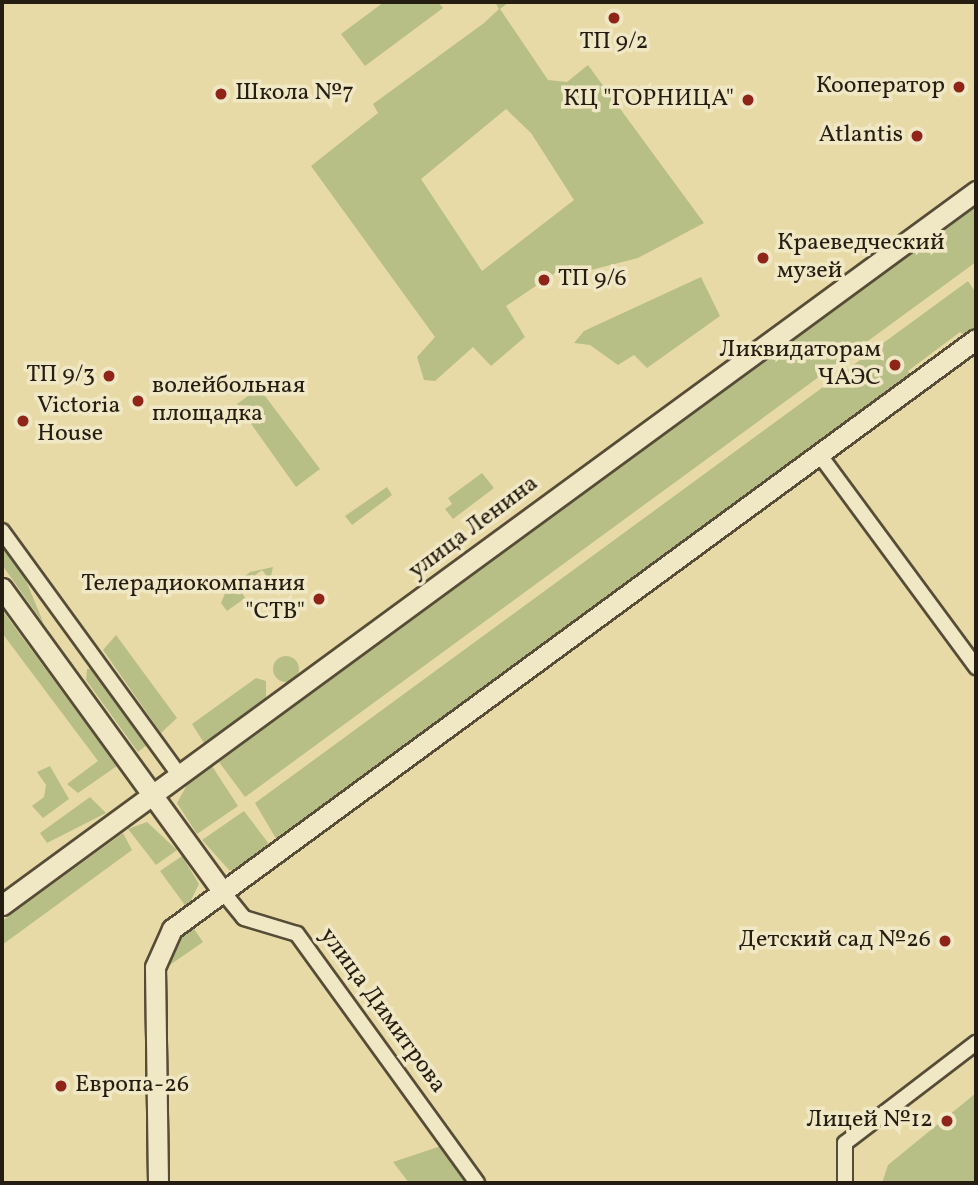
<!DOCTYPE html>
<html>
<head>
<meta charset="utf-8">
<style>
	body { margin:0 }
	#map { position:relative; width:978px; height:1185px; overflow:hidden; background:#e8daa6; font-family:Vollkorn,serif }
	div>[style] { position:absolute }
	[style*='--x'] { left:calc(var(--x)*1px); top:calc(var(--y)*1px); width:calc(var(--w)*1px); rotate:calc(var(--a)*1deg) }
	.green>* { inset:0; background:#b7bf86 }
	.round { border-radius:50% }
	.roads { filter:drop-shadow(2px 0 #564c37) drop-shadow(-2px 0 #564c37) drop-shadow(0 2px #564c37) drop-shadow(0 -2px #564c37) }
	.street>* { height:14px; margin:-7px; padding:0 7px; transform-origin:7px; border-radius:7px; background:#f0e7c5 }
	.secondary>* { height:19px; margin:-9.5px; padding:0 9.5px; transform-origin:9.5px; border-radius:9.5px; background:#f0e7c5 }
	.dots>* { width:19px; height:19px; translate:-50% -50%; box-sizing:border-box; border:4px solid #f0e7c5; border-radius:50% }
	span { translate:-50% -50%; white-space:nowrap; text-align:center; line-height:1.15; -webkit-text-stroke:7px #f0e7c5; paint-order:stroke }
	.poi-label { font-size:24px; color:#261d12 }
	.right { translate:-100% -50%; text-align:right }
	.left { translate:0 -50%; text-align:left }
	.street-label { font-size:24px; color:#261d12 }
	.frame { position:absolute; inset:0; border:4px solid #261d12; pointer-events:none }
</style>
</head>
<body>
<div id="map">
	<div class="green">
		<i style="clip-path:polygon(384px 2px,438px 2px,443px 8px,365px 66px,341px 34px)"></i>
		<i style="clip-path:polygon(evenodd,495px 2px,509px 2px,500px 9px,548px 80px,567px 82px,588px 65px,704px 223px,638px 258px,567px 276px,561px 269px,506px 306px,525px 337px,491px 366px,473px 347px,435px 381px,424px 380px,417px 357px,435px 337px,311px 166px,378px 113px,373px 104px,484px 23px,499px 9px,495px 2px,506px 109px,531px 133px,574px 200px,482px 271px,421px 179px,506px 109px)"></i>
		<i style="clip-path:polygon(976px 206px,976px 262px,245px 797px,219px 762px)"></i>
		<i style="clip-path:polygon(701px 277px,720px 316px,647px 368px,634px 355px,618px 365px,590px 345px,574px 343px,584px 331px)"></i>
		<i style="clip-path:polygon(968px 281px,976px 293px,976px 331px,967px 338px,960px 332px,908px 371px,913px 378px,278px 842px,255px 803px)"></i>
		<i style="clip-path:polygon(259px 388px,320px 469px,296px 487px,237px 404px)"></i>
		<i style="clip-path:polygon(482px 473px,494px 488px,453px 519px,445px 509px,452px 504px,448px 498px)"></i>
		<i style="clip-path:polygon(387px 487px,392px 495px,352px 525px,345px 516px)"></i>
		<i style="clip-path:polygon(2px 540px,22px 571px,44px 624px,2px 565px)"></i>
		<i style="clip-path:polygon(273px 567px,270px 580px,262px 570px,239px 587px,245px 598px,227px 611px,221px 603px,226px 591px,250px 572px)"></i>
		<i style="clip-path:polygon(2px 610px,117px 766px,78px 793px,67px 784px,98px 761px,2px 633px)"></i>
		<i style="clip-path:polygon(116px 635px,177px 718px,161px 733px,103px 650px)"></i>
		<i class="round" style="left:273px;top:656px;width:26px;height:26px"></i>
		<i style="clip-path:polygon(87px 669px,96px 669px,148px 744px,138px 752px,86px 680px)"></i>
		<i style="clip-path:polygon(256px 678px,266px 681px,266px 698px,204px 743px,192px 724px)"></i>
		<i style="clip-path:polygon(50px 766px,69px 799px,43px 818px,32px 806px,44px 797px,46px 785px,37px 772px)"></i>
		<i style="clip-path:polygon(212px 766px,238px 806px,197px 834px,177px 803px,187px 785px)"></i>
		<i style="clip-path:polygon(90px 797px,106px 813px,47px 843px,40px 833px)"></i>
		<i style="clip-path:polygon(244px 811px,272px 848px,230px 871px,202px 840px)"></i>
		<i style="clip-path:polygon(147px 822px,177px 850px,156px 865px,128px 829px)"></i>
		<i style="clip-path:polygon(123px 833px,132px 850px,2px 945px,2px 921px)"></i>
		<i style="clip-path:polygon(182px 856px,199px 884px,187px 908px,160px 871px)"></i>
		<i style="clip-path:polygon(192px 926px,203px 942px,167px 967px,175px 941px)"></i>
		<i style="clip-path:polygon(976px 1093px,976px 1183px,882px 1183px,888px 1165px)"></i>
		<i style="clip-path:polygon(441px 1146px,470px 1183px,409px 1183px,393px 1162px)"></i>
	</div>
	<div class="roads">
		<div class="street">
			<i style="--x:819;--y:454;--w:265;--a:53.6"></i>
			<i style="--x:2;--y:531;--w:301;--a:54"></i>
			<i style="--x:223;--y:892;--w:33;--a:51"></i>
			<i style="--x:244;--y:918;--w:55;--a:16.8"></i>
			<i style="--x:297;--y:934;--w:307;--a:54.1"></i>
			<i style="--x:845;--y:1183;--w:40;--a:-90"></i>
			<i style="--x:845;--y:1143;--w:165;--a:-37.4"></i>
		</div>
		<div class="secondary">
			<i style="--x:2;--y:588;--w:376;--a:54"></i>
			<i style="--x:2;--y:905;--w:1208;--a:-36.24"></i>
			<i style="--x:158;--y:1183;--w:216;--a:-90.8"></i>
			<i style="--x:155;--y:967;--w:42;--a:-65.9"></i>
			<i style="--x:172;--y:929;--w:997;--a:-36.27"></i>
		</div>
	</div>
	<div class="dots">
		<i style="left:614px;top:18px;background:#8f2418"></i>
		<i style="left:959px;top:87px;background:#8f2418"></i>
		<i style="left:221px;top:94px;background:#8f2418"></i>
		<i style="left:748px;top:100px;background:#8f2418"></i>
		<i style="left:917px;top:136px;background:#8f2418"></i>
		<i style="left:763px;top:258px;background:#8f2418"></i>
		<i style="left:544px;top:280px;background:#8f2418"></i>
		<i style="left:895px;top:365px;background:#8f2418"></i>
		<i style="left:109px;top:376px;background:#8f2418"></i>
		<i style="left:138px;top:401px;background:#8f2418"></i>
		<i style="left:23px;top:421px;background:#8f2418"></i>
		<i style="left:319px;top:599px;background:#8f2418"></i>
		<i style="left:945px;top:941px;background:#8f2418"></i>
		<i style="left:61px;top:1086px;background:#8f2418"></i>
		<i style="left:947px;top:1121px;background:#8f2418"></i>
	</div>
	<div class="poi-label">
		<span style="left:614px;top:43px">ТП 9/2</span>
		<span class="right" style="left:945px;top:87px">Кооператор</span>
		<span class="left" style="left:235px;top:94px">Школа №7</span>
		<span class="right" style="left:734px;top:100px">КЦ "ГОРНИЦА"</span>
		<span class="right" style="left:903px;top:136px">Atlantis</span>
		<span class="left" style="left:777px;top:258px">Краеведческий<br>музей</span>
		<span class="left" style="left:558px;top:280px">ТП 9/6</span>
		<span class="right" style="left:881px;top:365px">Ликвидаторам<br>ЧАЭС</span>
		<span class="right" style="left:95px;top:376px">ТП 9/3</span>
		<span class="left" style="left:152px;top:401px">волейбольная<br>площадка</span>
		<span class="left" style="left:37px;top:421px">Victoria<br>House</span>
		<span class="right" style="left:305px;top:599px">Телерадиокомпания<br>"СТВ"</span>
		<span class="right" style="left:931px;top:941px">Детский сад №26</span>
		<span class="left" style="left:75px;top:1086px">Европа-26</span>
		<span class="right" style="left:933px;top:1121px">Лицей №12</span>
	</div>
	<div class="street-label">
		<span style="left:474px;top:528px;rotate:-37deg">улица Ленина</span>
		<span style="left:382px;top:1011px;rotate:54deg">улица Димитрова</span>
	</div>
	<div class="frame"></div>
</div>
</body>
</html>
